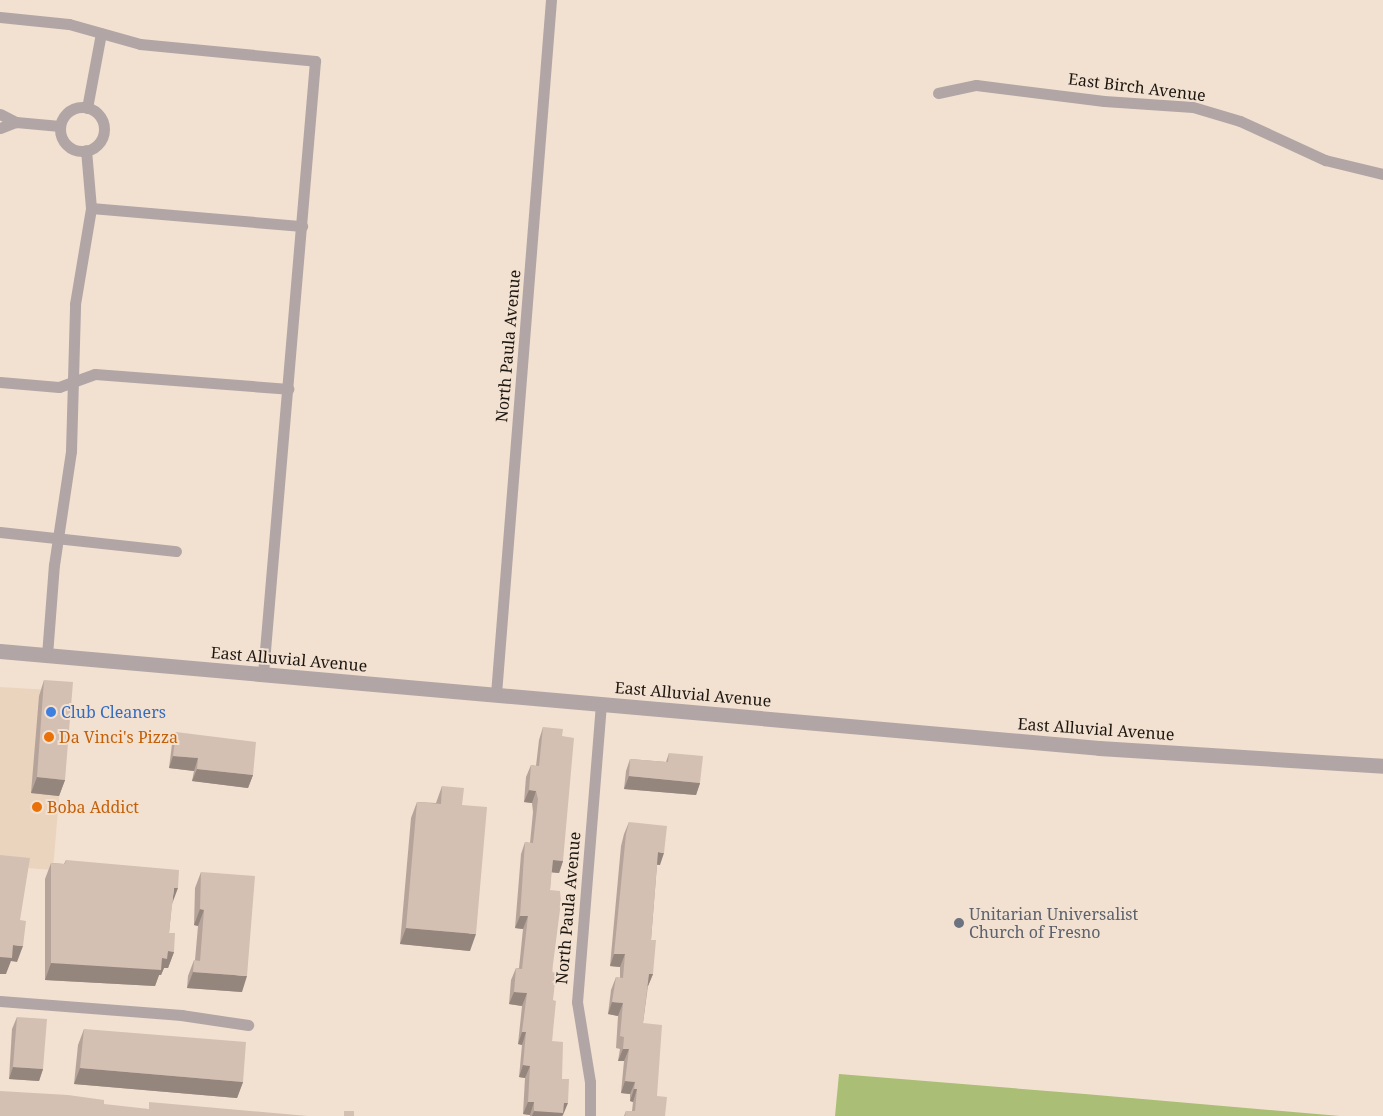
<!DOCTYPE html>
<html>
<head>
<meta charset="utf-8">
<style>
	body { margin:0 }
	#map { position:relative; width:1383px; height:1116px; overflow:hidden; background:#f2e1d1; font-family:"Noto Serif",serif }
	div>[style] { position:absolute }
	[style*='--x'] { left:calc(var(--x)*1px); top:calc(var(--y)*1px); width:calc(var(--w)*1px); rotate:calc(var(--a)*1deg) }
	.built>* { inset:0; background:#ebd4be }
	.green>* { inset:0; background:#aabe75 }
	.minor>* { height:11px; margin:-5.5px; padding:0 5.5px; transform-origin:5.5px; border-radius:5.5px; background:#b1a6a5 }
	.minor>.ring { margin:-5.5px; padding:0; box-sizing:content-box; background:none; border:11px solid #b1a6a5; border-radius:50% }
	.tertiary>* { height:15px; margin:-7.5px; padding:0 7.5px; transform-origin:7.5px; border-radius:7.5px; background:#b1a6a5 }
	.wall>* { inset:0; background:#b6a49a }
	.shaded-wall>* { inset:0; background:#94867d }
	.building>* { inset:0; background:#d4bfb3 }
	.dots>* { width:14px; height:14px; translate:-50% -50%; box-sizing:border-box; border:2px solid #f2e1d1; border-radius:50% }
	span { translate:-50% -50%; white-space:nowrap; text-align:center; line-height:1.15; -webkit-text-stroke:4px #f2e1d1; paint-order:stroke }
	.street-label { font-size:16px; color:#1c1610 }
	.shop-label { font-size:16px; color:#366cbe }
	.left { translate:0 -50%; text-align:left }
	.food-label { font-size:16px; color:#c56008 }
	.worship-label { font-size:16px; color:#5b616d }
</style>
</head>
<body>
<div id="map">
	<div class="built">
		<i style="clip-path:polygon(0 687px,68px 691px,53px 870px,0 866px)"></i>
	</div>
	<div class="green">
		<i style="clip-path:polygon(839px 1074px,1085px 1094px,1340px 1116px,835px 1116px)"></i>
	</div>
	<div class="minor">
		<i style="--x:0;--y:17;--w:69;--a:5.8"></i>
		<i style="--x:69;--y:24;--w:74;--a:15.7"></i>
		<i style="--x:140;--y:44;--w:176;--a:5.5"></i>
		<i style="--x:315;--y:61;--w:615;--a:94.85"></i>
		<i style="--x:938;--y:93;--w:39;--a:-12"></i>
		<i style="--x:976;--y:85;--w:129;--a:7.1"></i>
		<i style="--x:1104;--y:101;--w:89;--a:3.9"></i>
		<i style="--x:1193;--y:107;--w:49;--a:16.6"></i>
		<i style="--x:1240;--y:121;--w:94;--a:24.6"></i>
		<i style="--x:1325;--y:160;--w:60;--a:13.6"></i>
		<i class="ring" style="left:60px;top:107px;width:33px;height:33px"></i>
		<i style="--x:87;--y:108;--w:76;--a:-79.4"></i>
		<i style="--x:0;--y:114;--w:18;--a:27"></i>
		<i style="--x:0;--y:128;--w:17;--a:-21"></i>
		<i style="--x:16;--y:122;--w:44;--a:5.2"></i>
		<i style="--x:91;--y:208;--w:212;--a:4.9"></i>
		<i style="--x:0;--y:382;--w:59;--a:4.8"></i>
		<i style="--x:59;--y:387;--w:38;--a:-20"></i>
		<i style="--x:95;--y:374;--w:194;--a:4.4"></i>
		<i style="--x:0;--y:532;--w:177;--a:6.2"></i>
		<i style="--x:47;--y:655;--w:90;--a:-85.6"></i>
		<i style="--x:54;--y:565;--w:115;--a:-81.5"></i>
		<i style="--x:71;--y:451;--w:147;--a:-88.4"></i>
		<i style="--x:75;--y:304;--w:97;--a:-80.5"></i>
		<i style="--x:91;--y:208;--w:58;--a:-94.9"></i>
		<i style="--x:496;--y:694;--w:696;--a:-85.47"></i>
		<i style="--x:0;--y:1001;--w:182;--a:4.4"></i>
		<i style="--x:181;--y:1015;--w:68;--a:8.5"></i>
		<i style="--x:590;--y:1116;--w:34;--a:-90"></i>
		<i style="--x:590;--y:1082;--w:81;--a:-99.2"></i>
		<i style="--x:577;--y:1002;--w:300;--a:-85.4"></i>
	</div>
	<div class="tertiary">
		<i style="--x:0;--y:651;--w:1103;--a:5.04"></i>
		<i style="--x:1099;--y:748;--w:285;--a:3.6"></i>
	</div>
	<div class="wall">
		<i style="clip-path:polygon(44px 680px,65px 780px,59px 796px,31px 793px,39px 696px)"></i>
		<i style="clip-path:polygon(543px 727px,562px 736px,563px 861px,559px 873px,551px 872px,550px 890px,553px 1000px,552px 1041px,562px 1079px,563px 1115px,562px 1116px,530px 1116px,530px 1115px,523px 1114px,525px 1078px,519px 1077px,522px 1045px,518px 1044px,522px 1006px,509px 1004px,511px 980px,516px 968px,519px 968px,523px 929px,515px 928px,521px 854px,525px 842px,530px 843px,533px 812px,532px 803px,524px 802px,526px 777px,531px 765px,536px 766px,539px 740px)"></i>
		<i style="clip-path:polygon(176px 732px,253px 775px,248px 788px,192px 781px,194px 771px,169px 768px,172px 744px)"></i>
		<i style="clip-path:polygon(669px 753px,700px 783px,696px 795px,624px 789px,626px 771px,630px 759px,666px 762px)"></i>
		<i style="clip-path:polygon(442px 786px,462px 805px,470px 951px,400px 944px,411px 818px,417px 802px,436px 803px)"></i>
		<i style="clip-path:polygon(629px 822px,660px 865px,657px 865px,651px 940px,653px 974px,648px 986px,643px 1023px,657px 1096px,665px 1116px,624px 1116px,626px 1111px,632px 1111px,633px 1102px,630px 1101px,630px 1094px,621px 1093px,624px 1061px,618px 1061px,620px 1049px,616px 1048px,618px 1016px,608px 1014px,611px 990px,616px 977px,620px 978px,620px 967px,610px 966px,621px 846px,624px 834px)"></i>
		<i style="clip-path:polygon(66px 860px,172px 902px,169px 933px,174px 952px,168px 968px,164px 968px,161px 975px,159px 975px,155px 986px,45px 980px,45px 879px,51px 863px,64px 864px)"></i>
		<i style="clip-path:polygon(201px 872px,242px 992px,187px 988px,188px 976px,194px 960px,195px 960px,198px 926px,194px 925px,195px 888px)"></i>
		<i style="clip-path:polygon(17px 1017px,43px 1069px,39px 1081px,9px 1079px,12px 1029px)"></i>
		<i style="clip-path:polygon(84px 1029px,243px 1082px,237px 1098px,74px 1084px,78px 1045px)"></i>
	</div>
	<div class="shaded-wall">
		<i style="clip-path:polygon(173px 756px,198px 758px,194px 771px,169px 768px)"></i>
		<i style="clip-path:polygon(197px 769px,253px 775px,248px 788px,192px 781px)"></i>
		<i style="clip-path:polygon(629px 776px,700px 783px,696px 795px,624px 789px)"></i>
		<i style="clip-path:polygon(37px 777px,65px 780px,59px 796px,31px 793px)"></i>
		<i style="clip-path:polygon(529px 790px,536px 791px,532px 803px,524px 802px)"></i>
		<i style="clip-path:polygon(658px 852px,664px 853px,660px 865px,653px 864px)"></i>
		<i style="clip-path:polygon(553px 860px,563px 861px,559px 873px,548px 872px)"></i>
		<i style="clip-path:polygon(174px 888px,178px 888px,172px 904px)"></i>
		<i style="clip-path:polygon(200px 909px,204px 910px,198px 926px,194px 925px)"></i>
		<i style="clip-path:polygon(520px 916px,528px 916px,523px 929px,515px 928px)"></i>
		<i style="clip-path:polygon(406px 928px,476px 934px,470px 951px,400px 944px)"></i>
		<i style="clip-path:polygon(13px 945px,23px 946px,17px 962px,11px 961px,6px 974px,0 974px,0 957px)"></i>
		<i style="clip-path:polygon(168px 951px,174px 952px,168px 968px,164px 968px,161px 975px,159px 975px,155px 986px,45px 980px,51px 963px,162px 958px)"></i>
		<i style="clip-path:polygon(614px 954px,625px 954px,620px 967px,610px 966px)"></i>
		<i style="clip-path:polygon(193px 972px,247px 976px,242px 992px,187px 988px)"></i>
		<i style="clip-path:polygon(649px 974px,653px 974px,648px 986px,645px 986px)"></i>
		<i style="clip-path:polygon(514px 992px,527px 993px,522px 1006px,509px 1004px)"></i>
		<i style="clip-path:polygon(612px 1002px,623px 1003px,618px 1016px,608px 1014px)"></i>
		<i style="clip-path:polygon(522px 1032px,526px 1032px,522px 1045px,518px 1044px)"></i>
		<i style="clip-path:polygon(623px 1049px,629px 1049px,624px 1061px,618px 1061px)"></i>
		<i style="clip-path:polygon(523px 1065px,530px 1066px,525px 1078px,519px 1077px)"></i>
		<i style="clip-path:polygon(13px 1067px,43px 1069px,39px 1081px,9px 1079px)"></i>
		<i style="clip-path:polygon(80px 1068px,243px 1082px,237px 1098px,74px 1084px)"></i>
		<i style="clip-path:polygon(625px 1081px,635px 1082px,630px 1094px,621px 1093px)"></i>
		<i style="clip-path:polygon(634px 1089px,637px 1089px,633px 1102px,630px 1101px)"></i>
		<i style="clip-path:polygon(528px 1102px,534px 1102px,530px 1115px,523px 1114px)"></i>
		<i style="clip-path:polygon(564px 1103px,568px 1103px,563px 1115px,562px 1116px,532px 1116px,534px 1111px)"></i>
	</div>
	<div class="building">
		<i style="clip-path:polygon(44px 680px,73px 682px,65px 780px,37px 777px)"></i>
		<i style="clip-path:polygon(543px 727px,563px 729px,562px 736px,574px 738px,563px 861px,553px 860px,550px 890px,560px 891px,561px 902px,552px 972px,556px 973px,553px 1000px,556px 1001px,552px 1041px,563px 1042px,562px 1079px,569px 1079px,568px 1103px,564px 1103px,563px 1113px,534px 1111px,534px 1102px,528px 1102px,530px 1066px,523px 1065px,526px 1032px,522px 1032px,527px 993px,514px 992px,516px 968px,522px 969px,528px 916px,520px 916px,525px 842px,533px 843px,538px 799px,536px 791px,529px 790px,531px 765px,539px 766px)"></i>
		<i style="clip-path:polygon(176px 732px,256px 742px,253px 775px,197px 769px,198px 758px,173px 756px)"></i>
		<i style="clip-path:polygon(669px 753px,703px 756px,700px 783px,629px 776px,630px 759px,668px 762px)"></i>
		<i style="clip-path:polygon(442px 786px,464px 788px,462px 805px,487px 807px,476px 934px,406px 928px,417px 802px,441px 804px)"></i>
		<i style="clip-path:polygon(629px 822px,667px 826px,664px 853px,658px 852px,651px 940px,656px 940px,653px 974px,649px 974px,643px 1023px,662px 1025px,657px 1096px,667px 1097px,665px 1116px,625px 1116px,626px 1111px,635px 1111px,637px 1089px,634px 1089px,635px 1082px,625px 1081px,629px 1049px,623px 1049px,624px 1037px,620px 1036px,623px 1003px,612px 1002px,616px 977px,623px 978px,625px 954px,614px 954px,626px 834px)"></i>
		<i style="clip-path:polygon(0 855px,30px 858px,20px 920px,26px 921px,23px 946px,13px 945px,12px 958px,0 957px)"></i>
		<i style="clip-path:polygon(66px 860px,179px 870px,178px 888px,174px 888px,169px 933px,175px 933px,174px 952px,168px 951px,167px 959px,162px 958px,161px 970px,51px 963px,51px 863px,65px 864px)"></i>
		<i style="clip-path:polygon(201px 872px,255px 876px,247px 976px,193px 972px,194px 960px,200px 961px,204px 910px,200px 909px)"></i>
		<i style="clip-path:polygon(17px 1017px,47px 1019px,43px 1069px,13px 1067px)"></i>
		<i style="clip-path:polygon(84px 1029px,246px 1042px,243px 1082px,80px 1068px)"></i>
		<i style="clip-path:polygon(0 1091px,68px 1095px,104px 1100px,104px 1104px,149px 1109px,149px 1102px,308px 1116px,0 1116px)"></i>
		<i style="clip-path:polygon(344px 1111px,354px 1111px,354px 1116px,344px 1116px)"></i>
	</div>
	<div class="dots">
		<i style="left:51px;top:712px;background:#3f7fe0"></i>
		<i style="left:49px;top:737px;background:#e8710a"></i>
		<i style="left:37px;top:807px;background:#e8710a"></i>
		<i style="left:959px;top:923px;background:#6b7280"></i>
	</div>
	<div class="street-label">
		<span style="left:1137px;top:87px;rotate:7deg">East Birch Avenue</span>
		<span style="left:508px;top:346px;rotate:-85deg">North Paula Avenue</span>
		<span style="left:289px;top:659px;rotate:5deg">East Alluvial Avenue</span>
		<span style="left:693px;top:694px;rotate:5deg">East Alluvial Avenue</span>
		<span style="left:1096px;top:729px;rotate:4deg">East Alluvial Avenue</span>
		<span style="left:568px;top:908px;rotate:-85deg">North Paula Avenue</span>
	</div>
	<div class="shop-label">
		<span class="left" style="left:61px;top:712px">Club Cleaners</span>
	</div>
	<div class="food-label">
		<span class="left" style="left:59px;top:737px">Da Vinci's Pizza</span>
		<span class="left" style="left:47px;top:807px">Boba Addict</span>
	</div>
	<div class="worship-label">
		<span class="left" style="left:969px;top:923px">Unitarian Universalist<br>Church of Fresno</span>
	</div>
</div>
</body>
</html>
